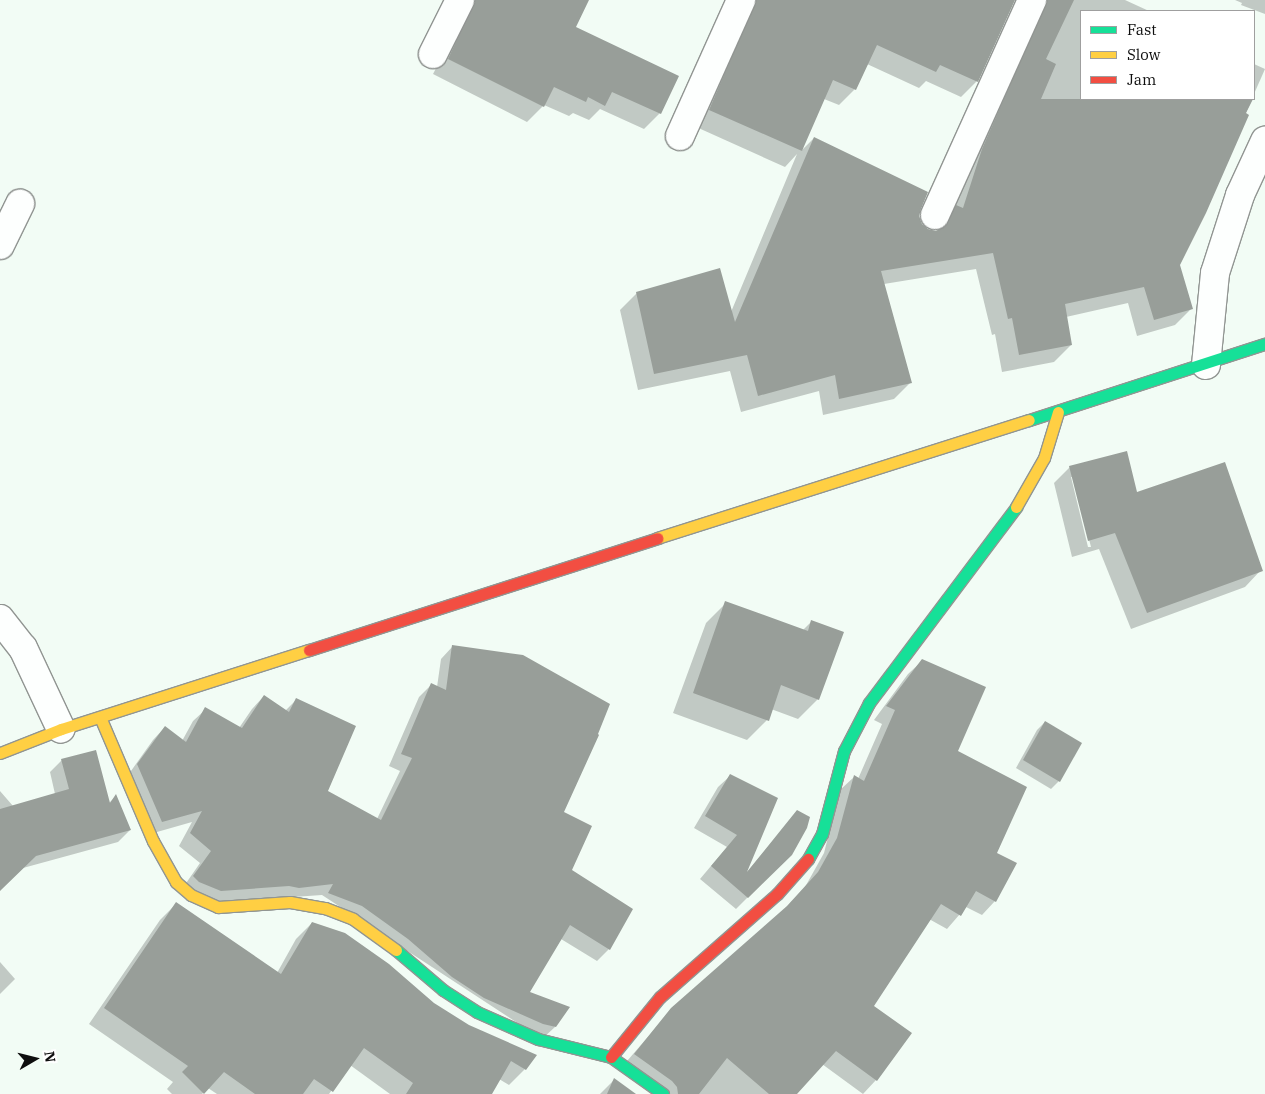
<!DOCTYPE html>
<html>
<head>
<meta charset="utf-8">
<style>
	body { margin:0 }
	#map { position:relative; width:1265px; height:1094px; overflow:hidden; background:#f2fcf5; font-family:"IBM Plex Serif",serif }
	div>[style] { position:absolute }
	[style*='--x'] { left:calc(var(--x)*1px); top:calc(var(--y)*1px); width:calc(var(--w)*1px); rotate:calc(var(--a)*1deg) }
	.shadow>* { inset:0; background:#0003 }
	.building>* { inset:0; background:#989e99 }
	.roads { filter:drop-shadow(1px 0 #919592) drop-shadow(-1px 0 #919592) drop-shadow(0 1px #919592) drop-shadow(0 -1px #919592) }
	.street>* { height:28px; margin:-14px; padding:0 14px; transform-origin:14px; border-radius:14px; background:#fdfffe }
	.fast>* { height:11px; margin:-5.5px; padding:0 5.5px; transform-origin:5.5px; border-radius:5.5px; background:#16e098 }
	.slow>* { height:11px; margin:-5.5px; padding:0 5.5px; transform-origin:5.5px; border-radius:5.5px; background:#ffcf43 }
	.jam>* { height:11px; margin:-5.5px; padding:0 5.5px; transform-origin:5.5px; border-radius:5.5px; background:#f24e42 }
	span { translate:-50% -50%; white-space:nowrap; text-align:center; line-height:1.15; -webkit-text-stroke:5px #fff; paint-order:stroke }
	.legend { position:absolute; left:1080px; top:10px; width:175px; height:90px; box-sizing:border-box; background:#fff; border:1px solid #9f9f9f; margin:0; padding:6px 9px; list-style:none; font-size:15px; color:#0e0e0e }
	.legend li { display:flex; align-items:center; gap:10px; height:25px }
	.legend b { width:25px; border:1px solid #9f9f9f }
	.north { position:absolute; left:10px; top:1034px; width:50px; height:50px; -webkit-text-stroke:4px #fff; paint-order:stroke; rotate:82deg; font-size:14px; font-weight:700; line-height:20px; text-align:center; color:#0e0e0e }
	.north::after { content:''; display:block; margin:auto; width:18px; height:22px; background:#0e0e0e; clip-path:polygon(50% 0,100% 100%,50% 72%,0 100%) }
</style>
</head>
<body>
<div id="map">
	<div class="shadow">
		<i style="clip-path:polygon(441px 0,569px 0,574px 28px,660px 113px,644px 129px,600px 109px,589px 120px,573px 113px,569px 116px,544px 105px,527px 122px,433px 74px,459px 24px,451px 1px)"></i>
		<i style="clip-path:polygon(746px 0,1002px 0,977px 81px,961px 97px,926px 81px,919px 88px,867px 64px,855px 89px,839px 105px,824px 99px,801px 151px,814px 138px,918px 216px,921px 224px,928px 230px,936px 232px,1032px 0,1125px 0,1149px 11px,1081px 11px,1081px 99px,1252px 99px,1179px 265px,1192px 308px,1175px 325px,1137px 336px,1128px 303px,1066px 317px,1071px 345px,1054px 362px,1002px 372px,995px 334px,992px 335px,976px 269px,884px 284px,911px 382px,894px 399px,823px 415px,819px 391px,741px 412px,730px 371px,638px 390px,620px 310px,637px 293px,731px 312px,797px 154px,785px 167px,694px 126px)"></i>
		<i style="clip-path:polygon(1235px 0,1265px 0,1265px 14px,1241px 5px,1242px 3px)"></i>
		<i style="clip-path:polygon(1254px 64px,1265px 69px,1254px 94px)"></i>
		<i style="clip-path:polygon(evenodd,1070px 467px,1136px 494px,1261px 570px,1245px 587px,1131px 629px,1099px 549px,1072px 557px,1054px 483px,1070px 467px,1071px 477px,1073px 477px,1091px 547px,1088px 547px,1071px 477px)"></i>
		<i style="clip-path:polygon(726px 603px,803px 630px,811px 622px,818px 699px,798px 719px,771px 709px,767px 720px,747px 740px,673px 713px,706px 623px)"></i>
		<i style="clip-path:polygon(453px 646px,562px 813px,570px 871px,609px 949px,597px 961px,561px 939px,528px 993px,555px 1027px,542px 1039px,322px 895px,208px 903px,182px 889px,200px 863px,179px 846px,192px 822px,150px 834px,126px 778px,153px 740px,165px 727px,182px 741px,193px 721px,206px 709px,239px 728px,252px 709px,264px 696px,285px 711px,296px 700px,326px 791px,377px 819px,400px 771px,389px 766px,419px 697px,432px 684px,437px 687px,441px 659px)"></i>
		<i style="clip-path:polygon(922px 661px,995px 853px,995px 901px,982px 915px,966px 907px,947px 929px,929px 919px,873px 1006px,876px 1080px,863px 1094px,822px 1064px,795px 1094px,657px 1094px,621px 1068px,672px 1009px,782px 912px,805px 887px,824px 853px,840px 790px,854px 777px,858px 779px,882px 724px,874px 720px,908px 674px)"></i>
		<i style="clip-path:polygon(1045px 722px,1059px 781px,1051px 789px,1016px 768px,1037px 730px)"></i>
		<i style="clip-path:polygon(62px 760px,109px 803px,116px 796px,130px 830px,118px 842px,23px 868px,0 890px,0 791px,13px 806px,55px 794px,50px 772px)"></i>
		<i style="clip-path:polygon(730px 776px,747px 872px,798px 811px,791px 854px,736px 909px,700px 879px,727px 847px,694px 828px,718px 787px)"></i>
		<i style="clip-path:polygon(176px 904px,277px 973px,296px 939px,312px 923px,345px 934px,434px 1004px,525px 1069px,509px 1085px,499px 1079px,490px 1094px,390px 1094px,350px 1065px,329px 1094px,217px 1094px,208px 1088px,202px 1094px,172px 1094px,167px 1089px,173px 1082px,89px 1024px,160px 920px)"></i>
		<i style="clip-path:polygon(0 962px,15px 979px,0 994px)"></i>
		<i style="clip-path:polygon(614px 1080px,634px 1094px,600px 1094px)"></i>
	</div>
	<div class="building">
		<i style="clip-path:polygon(475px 0,589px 0,576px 27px,679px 76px,661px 114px,612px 92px,605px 106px,588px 97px,586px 102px,554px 87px,544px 107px,448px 59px)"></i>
		<i style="clip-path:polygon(756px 0,1015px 0,978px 82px,940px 65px,936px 72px,877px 45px,856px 90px,833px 80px,802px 151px,709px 110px)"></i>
		<i style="clip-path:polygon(1047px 0,1074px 0,1046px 59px,1056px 64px,1041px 99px,1253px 99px,1246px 113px,1249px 115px,1206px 213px,1180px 265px,1193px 309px,1154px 320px,1144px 287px,1065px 304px,1072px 345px,1019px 355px,1012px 318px,1008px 319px,993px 253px,881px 271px,912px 383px,839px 399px,835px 375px,758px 396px,747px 355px,654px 374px,636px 292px,720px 268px,735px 322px,814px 137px,928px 192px,921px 209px,919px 216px,922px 224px,928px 229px,936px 231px,944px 227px,956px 205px,963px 208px,982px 149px)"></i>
		<i style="clip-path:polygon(1127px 451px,1137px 492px,1225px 462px,1263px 571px,1147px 613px,1115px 533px,1088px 541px,1069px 466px)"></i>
		<i style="clip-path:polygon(725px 601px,808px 631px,811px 620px,844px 632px,819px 700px,781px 685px,769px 721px,693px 693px)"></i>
		<i style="clip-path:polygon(452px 645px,523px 655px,610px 704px,598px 734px,599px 735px,564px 812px,592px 826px,572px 870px,633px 909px,610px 950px,570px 925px,530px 992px,570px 1007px,556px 1027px,543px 1024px,484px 998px,452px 977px,408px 939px,362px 906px,328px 893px,333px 884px,299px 888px,289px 886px,221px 891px,199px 882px,193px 876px,211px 851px,190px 833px,202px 811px,162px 822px,137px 764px,165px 726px,186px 742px,205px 707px,242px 728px,264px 695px,289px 712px,296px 698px,356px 726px,328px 791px,381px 820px,412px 758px,401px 754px,431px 683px,446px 690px)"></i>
		<i style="clip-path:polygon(922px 659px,986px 687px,958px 751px,1027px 787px,997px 853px,1017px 863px,996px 902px,976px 891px,961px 916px,941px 904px,874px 1006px,912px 1033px,877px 1081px,836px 1051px,797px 1094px,769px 1094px,727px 1058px,699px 1094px,678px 1094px,677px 1087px,672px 1081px,634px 1054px,671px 1008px,787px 906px,818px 872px,837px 838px,854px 775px,864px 781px,895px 710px,886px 706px)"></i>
		<i style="clip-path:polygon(1045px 721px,1082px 743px,1060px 782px,1023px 760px)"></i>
		<i style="clip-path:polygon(96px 750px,110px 803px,116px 794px,131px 830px,36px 856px,0 891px,0 809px,69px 789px,61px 759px)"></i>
		<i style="clip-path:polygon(730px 774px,778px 798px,747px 872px,797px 810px,810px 817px,807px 828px,792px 855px,748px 898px,711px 866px,737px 835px,705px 816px)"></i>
		<i style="clip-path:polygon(176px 902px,281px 974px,312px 922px,345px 933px,389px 964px,434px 1003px,469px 1025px,537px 1055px,526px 1070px,511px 1061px,492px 1094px,406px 1094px,413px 1083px,364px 1048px,333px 1092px,314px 1079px,303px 1094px,255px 1094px,224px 1072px,204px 1094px,182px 1072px,188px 1066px,104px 1008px)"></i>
		<i style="clip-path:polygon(614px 1078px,636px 1094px,607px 1094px)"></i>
	</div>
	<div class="roads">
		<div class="street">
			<i style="--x:433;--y:54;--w:60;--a:-63.4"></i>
			<i style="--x:680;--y:136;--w:149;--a:-65.8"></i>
			<i style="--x:935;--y:215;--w:236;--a:-65.7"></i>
			<i style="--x:0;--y:245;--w:46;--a:-64"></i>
			<i style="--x:1206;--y:365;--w:92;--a:-84.4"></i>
			<i style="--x:1215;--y:273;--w:82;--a:-72.2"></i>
			<i style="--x:1240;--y:195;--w:60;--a:-65.2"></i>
			<i style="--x:0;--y:619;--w:37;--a:52"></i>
			<i style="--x:23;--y:648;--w:89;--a:64.9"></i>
		</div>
		<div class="fast">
			<i style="--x:1029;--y:420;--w:248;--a:-17.9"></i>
			<i style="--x:808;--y:859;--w:29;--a:-61"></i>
			<i style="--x:822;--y:834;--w:86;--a:-75.2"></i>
			<i style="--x:844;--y:751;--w:54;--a:-62.5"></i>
			<i style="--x:869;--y:703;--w:245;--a:-53.1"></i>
			<i style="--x:396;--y:950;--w:62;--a:40.4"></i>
			<i style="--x:443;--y:990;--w:40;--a:32.9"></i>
			<i style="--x:477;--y:1012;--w:67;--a:23.9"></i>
			<i style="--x:538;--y:1039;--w:75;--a:13.9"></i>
			<i style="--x:611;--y:1057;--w:64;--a:35.4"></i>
		</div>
		<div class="slow">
			<i style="--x:1016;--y:507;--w:56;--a:-60.3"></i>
			<i style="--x:1044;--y:458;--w:48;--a:-73.1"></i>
			<i style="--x:657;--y:538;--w:390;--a:-17.6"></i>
			<i style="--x:100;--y:717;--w:135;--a:66.9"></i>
			<i style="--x:153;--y:841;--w:47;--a:60.7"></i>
			<i style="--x:176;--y:882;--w:20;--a:41"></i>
			<i style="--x:191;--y:895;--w:30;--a:24"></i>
			<i style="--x:218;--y:907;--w:72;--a:-4"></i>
			<i style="--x:290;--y:902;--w:36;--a:10"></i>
			<i style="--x:325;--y:908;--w:30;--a:21"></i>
			<i style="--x:353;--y:919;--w:53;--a:35.8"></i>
			<i style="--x:0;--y:753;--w:66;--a:-21.5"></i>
			<i style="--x:61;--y:729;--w:260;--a:-17.7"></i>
		</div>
		<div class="jam">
			<i style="--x:309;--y:650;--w:366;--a:-17.8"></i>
			<i style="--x:611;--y:1057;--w:77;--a:-50.8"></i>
			<i style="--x:660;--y:997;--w:156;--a:-41.4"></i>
			<i style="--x:777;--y:894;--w:47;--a:-48.5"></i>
		</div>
	</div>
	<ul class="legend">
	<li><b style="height:6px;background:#16e098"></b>Fast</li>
	<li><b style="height:6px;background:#ffcf43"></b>Slow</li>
	<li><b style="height:6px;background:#f24e42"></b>Jam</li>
	</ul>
	<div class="north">N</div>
</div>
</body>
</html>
